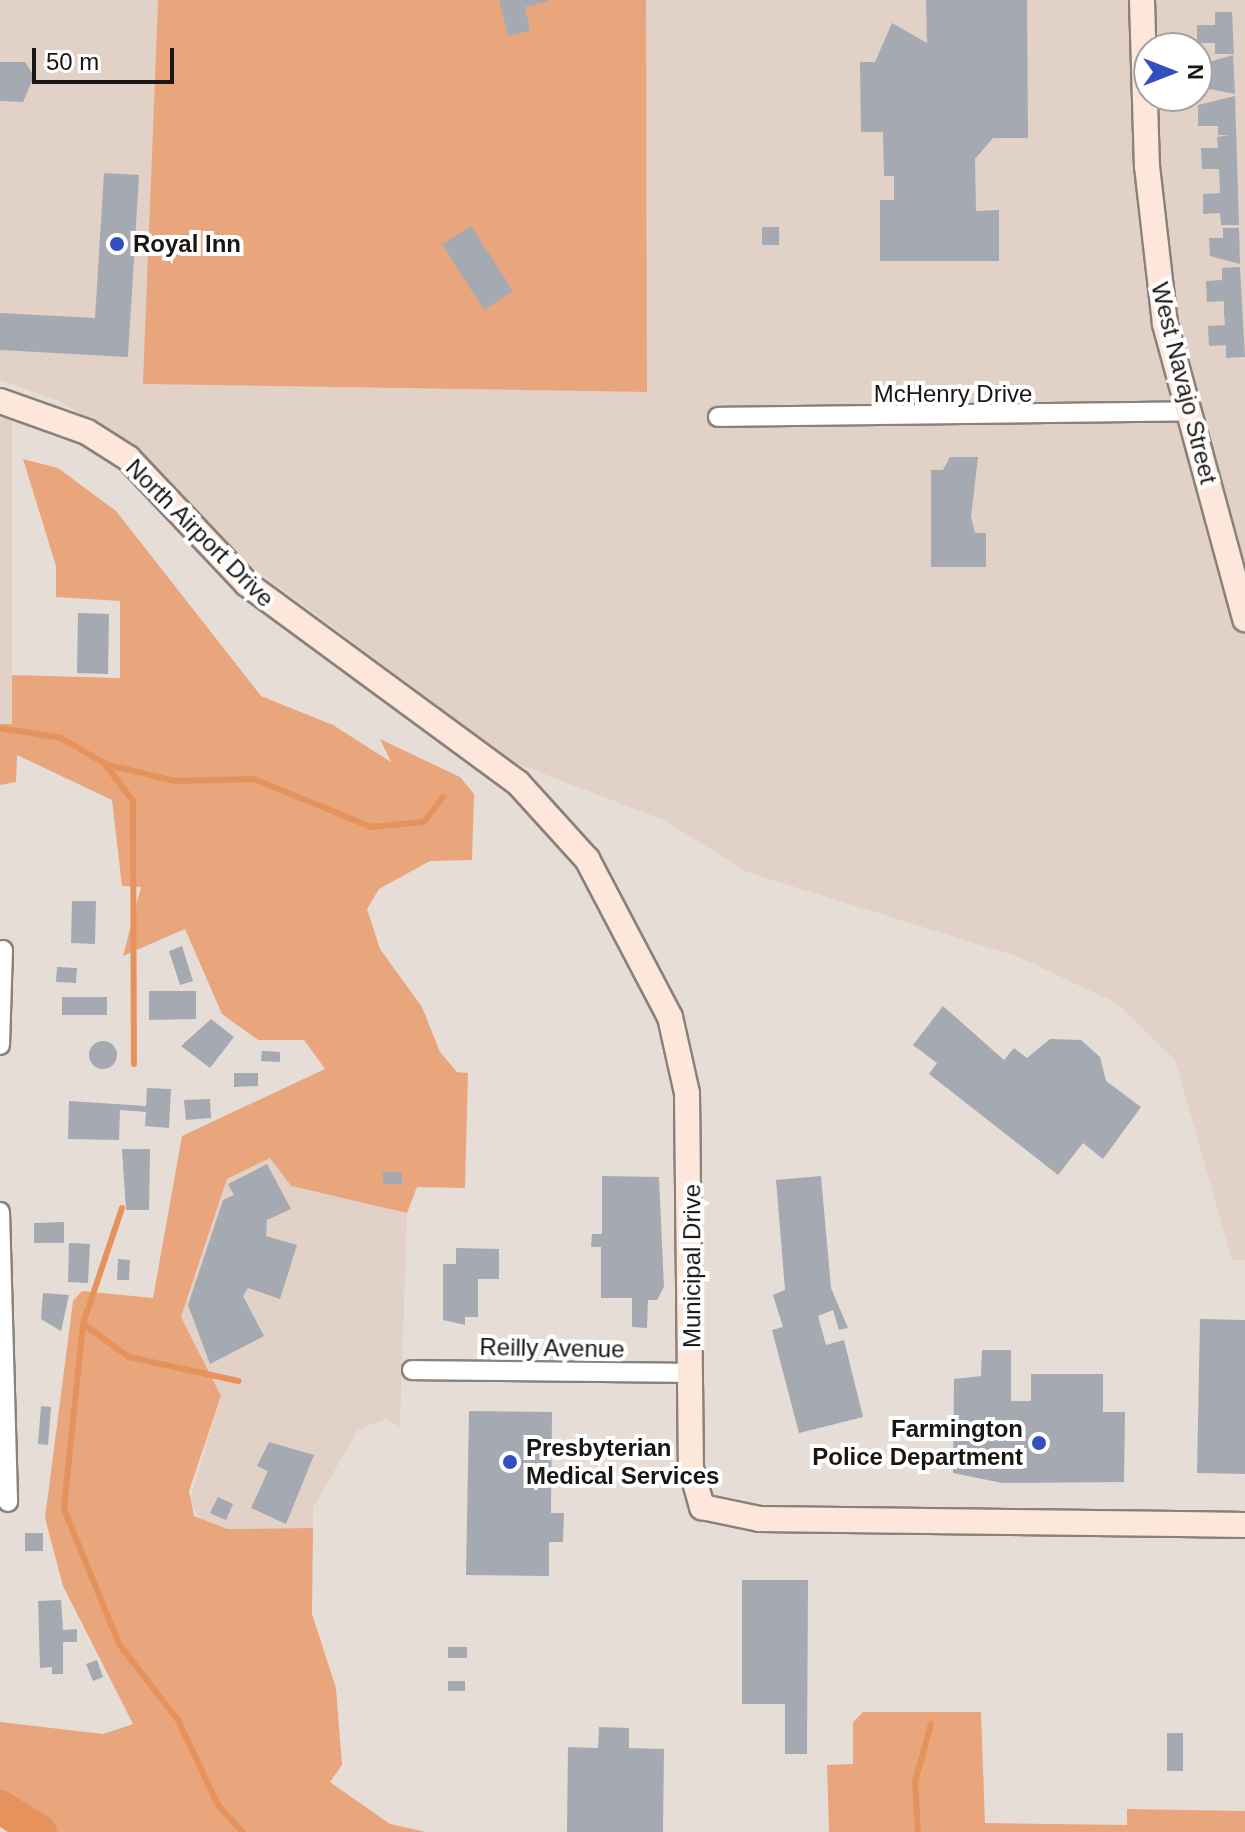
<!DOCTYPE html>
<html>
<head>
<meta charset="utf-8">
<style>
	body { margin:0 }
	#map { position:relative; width:1245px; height:1832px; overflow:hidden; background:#e7ddd7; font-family:Helvetica,sans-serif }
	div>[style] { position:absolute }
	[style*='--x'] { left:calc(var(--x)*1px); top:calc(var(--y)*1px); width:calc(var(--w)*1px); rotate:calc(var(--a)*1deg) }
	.built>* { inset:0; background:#e2d1c7 }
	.green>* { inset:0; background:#e9a67d }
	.stream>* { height:6px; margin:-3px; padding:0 3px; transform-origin:3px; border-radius:3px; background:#e6925c }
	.river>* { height:34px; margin:-17px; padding:0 17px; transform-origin:17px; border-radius:17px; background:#e6925c }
	.building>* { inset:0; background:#a5a9b2 }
	.round { border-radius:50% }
	.roads { filter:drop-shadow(2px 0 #8a817b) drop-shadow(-2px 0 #8a817b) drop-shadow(0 2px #8a817b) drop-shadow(0 -2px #8a817b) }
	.street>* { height:18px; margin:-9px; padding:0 9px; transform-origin:9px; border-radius:9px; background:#fff }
	.secondary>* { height:24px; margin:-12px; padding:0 12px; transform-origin:12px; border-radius:12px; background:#fce7da }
	.dots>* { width:22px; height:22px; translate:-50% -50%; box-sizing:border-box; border:4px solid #fff; border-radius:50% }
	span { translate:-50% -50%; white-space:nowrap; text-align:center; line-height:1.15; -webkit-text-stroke:8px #fff; paint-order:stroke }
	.poi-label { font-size:24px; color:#1a1614; font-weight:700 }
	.left { translate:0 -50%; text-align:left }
	.right { translate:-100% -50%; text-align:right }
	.street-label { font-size:24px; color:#1a1614 }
	.north { position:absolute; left:1133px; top:32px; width:80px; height:80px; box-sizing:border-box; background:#fff; border:2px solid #a3a2a1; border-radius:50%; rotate:90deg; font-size:22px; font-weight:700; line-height:32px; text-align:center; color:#1a1614 }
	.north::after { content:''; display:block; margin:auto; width:28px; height:36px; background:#324ebf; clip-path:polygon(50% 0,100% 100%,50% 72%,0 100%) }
	.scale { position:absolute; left:32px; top:48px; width:142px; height:36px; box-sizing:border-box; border:4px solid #1a1614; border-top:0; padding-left:10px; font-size:24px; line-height:28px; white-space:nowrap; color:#1a1614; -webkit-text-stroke:6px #fff; paint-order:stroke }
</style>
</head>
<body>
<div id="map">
	<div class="built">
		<i style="clip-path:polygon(evenodd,0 0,158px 0,144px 384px,647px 392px,646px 0,1245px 0,1245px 1260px,1232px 1260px,1175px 1060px,1116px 1003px,1019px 957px,747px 872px,664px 820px,515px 763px,243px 560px,135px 446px,59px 401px,0 380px,0 0,1149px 48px,1197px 48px,1197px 96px,1149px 96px,1149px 48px)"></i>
		<i style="clip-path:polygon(0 418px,12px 420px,12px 724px,0 724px)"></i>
		<i style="clip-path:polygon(271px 1157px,291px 1186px,407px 1213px,400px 1427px,386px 1419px,359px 1429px,313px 1507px,313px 1528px,227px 1529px,205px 1524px,189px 1502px,221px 1396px,181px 1317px,227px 1179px)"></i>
	</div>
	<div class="green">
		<i style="clip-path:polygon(158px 0,646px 0,647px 392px,143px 384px)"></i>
		<i style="clip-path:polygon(23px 459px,58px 468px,116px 511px,261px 696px,333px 725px,391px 762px,380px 739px,460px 777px,474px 794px,472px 860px,430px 861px,379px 889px,367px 909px,380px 949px,422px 1007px,440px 1052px,457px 1072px,468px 1073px,465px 1188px,417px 1187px,407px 1213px,291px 1186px,270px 1158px,227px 1179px,181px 1317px,221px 1396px,189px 1491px,194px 1516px,227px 1529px,313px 1528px,312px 1614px,336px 1688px,342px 1765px,330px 1782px,390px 1824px,426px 1832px,44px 1832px,0 1803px,0 1722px,103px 1734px,133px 1724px,63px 1586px,45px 1518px,73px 1301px,82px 1291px,153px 1298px,182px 1136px,325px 1069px,304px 1040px,258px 1040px,222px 1014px,185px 929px,123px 956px,141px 887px,122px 886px,112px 800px,17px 755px,16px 782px,0 785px,0 724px,12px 724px,12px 675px,120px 678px,120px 601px,56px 597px,56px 566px)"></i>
		<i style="clip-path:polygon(863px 1712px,981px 1712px,985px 1823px,1127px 1825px,1127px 1809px,1245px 1811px,1245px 1832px,829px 1832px,827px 1765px,853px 1764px,853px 1722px)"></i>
	</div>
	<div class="stream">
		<i style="--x:0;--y:728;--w:62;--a:9.3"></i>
		<i style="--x:61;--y:738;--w:50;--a:30.2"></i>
		<i style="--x:104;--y:763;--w:48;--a:52.7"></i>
		<i style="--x:133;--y:801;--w:263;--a:89.8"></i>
		<i style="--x:108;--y:765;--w:69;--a:13.4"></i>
		<i style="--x:175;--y:781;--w:79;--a:-1.5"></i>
		<i style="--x:254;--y:779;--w:126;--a:22.3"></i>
		<i style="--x:371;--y:827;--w:53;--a:-5.4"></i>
		<i style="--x:424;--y:822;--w:31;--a:-53"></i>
		<i style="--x:122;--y:1208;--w:122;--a:108.6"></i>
		<i style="--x:83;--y:1324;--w:186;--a:95.9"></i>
		<i style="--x:64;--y:1509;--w:146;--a:67.8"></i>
		<i style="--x:119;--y:1644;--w:96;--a:52.2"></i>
		<i style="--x:178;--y:1720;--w:94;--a:64.8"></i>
		<i style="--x:218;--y:1805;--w:36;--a:48"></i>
		<i style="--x:83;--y:1324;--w:57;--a:35.7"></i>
		<i style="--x:129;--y:1357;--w:112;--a:12.4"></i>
		<i style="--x:918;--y:1832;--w:50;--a:-93.4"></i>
		<i style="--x:915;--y:1782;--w:60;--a:-74.6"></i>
	</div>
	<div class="river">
		<i style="--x:0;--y:1807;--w:47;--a:32"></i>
	</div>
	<div class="building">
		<i style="clip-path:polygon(499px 0,549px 0,549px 1px,525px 7px,530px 31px,508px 36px)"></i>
		<i style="clip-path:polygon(926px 0,1027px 0,1028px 138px,993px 138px,975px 159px,976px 211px,999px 210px,999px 261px,880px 261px,880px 200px,894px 200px,894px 176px,884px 176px,883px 132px,861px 132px,860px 62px,875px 62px,892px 23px,927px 43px)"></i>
		<i style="clip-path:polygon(1215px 12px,1232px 12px,1234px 54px,1215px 54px,1215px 43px,1197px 43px,1197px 25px,1215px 25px)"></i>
		<i style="clip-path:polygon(1233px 55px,1235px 94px,1199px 87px,1198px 65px)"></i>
		<i style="clip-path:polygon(0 62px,25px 62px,34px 76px,23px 102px,0 101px)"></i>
		<i style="clip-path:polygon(1235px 96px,1239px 225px,1221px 225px,1220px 213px,1203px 214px,1203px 194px,1220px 193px,1219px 169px,1202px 169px,1201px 148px,1218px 148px,1217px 137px,1230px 135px,1218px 135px,1218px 126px,1198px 126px,1198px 105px)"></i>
		<i style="clip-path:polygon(104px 173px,139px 175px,128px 357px,0 350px,0 313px,95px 318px)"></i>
		<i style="clip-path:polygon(471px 226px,513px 291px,484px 310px,442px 244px)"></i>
		<i style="clip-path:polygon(762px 227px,779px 227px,779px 245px,762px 245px)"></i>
		<i style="clip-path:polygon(1223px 228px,1239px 228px,1240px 264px,1210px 256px,1209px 238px,1223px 238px)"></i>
		<i style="clip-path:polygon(1240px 267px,1245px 357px,1226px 358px,1226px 345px,1209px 346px,1208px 326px,1225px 325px,1224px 312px,1224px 301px,1207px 302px,1206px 281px,1222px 280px,1222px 268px)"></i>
		<i style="clip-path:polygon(950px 457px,978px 457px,971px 517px,975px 533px,986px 533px,986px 567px,931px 567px,931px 470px,943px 470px)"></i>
		<i style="clip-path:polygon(78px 613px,109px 614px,108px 674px,77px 673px)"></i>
		<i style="clip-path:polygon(72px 901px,96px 901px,95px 944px,71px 943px)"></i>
		<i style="clip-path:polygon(182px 946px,193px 981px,180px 985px,169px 951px)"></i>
		<i style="clip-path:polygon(57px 967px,77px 968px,76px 983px,56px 982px)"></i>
		<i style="clip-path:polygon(149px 991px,196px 991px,196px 1019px,149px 1020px)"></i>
		<i style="clip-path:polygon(62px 997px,107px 997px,107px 1015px,62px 1015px)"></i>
		<i style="clip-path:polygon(943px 1006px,1004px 1060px,1014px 1048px,1027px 1058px,1050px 1039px,1081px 1040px,1100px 1057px,1106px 1081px,1141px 1107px,1103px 1159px,1083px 1143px,1058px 1175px,929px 1074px,937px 1063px,913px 1045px)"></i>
		<i style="clip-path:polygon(211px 1019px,234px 1037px,210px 1068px,181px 1046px)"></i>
		<i class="round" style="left:89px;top:1041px;width:28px;height:28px"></i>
		<i style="clip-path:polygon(262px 1051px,280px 1052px,280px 1062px,261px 1061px)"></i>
		<i style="clip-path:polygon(234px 1073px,258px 1073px,258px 1086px,234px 1087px)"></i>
		<i style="clip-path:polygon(147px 1088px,171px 1089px,169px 1128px,145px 1126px,146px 1112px,120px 1110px,119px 1140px,68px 1139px,69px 1101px,146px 1106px)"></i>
		<i style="clip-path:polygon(210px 1099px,211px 1118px,186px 1120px,184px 1100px)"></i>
		<i style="clip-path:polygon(122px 1149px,150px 1149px,149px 1210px,126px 1210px)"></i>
		<i style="clip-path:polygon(267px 1164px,291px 1209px,267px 1220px,266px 1236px,297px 1245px,280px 1299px,248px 1288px,243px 1296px,264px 1336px,210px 1364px,188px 1305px,223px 1200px,234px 1195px,228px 1184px)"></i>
		<i style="clip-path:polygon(383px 1172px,402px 1172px,402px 1184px,383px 1184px)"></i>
		<i style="clip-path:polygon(602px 1176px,659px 1177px,664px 1287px,657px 1300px,648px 1300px,647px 1328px,632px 1327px,632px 1298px,601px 1298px,601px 1247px,591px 1247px,592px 1234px,602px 1234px)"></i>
		<i style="clip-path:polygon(821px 1176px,831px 1288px,848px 1328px,839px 1330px,833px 1310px,818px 1316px,826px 1345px,844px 1340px,863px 1417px,799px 1433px,772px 1330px,783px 1327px,773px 1295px,785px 1290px,776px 1180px)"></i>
		<i style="clip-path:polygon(64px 1222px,64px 1243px,34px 1243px,34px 1223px)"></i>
		<i style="clip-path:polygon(69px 1243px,90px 1244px,88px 1283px,68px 1282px)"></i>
		<i style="clip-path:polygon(456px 1248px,499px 1249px,499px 1279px,478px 1279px,478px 1317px,465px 1317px,465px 1325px,443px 1320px,443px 1264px,456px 1264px)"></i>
		<i style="clip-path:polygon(118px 1259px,130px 1260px,129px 1280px,117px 1280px)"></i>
		<i style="clip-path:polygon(43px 1293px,69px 1295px,61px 1331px,41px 1319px)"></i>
		<i style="clip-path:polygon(1200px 1319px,1245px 1320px,1245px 1474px,1197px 1473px)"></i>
		<i style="clip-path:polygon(982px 1350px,1011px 1350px,1011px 1401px,1031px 1401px,1031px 1374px,1103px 1374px,1103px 1412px,1125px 1412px,1124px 1482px,1002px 1483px,953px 1473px,954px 1379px,981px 1376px)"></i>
		<i style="clip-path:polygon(41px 1406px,51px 1407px,48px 1445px,38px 1444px)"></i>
		<i style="clip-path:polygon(469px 1411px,552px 1412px,551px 1513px,564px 1513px,563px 1542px,549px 1542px,549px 1576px,466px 1575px)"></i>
		<i style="clip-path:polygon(269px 1442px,314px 1455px,286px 1524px,251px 1508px,268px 1471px,257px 1466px)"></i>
		<i style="clip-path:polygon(218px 1497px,233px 1504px,226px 1520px,210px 1513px)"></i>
		<i style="clip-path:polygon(25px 1533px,43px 1533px,43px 1551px,25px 1551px)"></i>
		<i style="clip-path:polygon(742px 1580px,808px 1580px,807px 1754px,785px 1754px,785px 1704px,742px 1704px)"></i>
		<i style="clip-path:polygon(61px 1600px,63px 1630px,77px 1629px,77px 1642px,63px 1642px,63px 1674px,52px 1674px,52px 1667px,40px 1668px,38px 1601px)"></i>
		<i style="clip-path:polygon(448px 1647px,467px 1647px,467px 1658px,448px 1658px)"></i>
		<i style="clip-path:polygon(97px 1660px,103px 1677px,93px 1681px,86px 1664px)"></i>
		<i style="clip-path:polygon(448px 1681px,465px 1681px,465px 1691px,448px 1691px)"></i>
		<i style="clip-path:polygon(599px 1727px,629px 1728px,629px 1748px,664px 1749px,663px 1832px,567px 1832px,568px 1747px,598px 1748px)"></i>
		<i style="clip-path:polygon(1167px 1733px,1183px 1733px,1183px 1771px,1167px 1771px)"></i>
	</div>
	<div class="roads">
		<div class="street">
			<i style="--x:718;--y:417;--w:470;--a:-0.7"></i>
			<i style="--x:0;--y:1045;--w:95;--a:-88.2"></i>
			<i style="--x:0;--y:1212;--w:290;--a:88.4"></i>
			<i style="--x:412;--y:1370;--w:280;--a:0.6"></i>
		</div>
		<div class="secondary">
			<i style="--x:1142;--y:0;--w:166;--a:88.3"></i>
			<i style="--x:1147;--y:166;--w:159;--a:83.5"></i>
			<i style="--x:1165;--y:324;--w:306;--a:74.8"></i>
			<i style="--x:0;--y:401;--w:92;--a:19.6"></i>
			<i style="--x:87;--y:432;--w:49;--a:32.4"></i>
			<i style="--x:128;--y:458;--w:173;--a:46.6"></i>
			<i style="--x:247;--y:584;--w:336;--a:36.3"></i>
			<i style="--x:518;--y:783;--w:103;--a:47.8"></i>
			<i style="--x:587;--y:859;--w:178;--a:62.3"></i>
			<i style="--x:670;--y:1017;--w:78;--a:77.4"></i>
			<i style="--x:687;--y:1093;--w:375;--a:89.4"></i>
			<i style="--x:691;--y:1468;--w:41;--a:74.2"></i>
			<i style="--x:702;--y:1507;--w:59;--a:11.7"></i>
			<i style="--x:760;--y:1519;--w:485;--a:0.7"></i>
		</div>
	</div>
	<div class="dots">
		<i style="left:117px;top:244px;background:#324ebf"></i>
		<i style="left:1039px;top:1443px;background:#324ebf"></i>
		<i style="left:510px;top:1462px;background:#324ebf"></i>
	</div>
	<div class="poi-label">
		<span class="left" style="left:133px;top:244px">Royal Inn</span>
		<span class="right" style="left:1023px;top:1443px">Farmington<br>Police Department</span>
		<span class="left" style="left:526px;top:1462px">Presbyterian<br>Medical Services</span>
	</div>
	<div class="street-label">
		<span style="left:1184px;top:383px;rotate:76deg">West Navajo Street</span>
		<span style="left:953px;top:394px">McHenry Drive</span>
		<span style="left:200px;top:533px;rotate:45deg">North Airport Drive</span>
		<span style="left:692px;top:1266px;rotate:-90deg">Municipal Drive</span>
		<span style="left:552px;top:1348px;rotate:1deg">Reilly Avenue</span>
	</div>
	<div class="north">N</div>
	<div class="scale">50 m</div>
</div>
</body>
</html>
